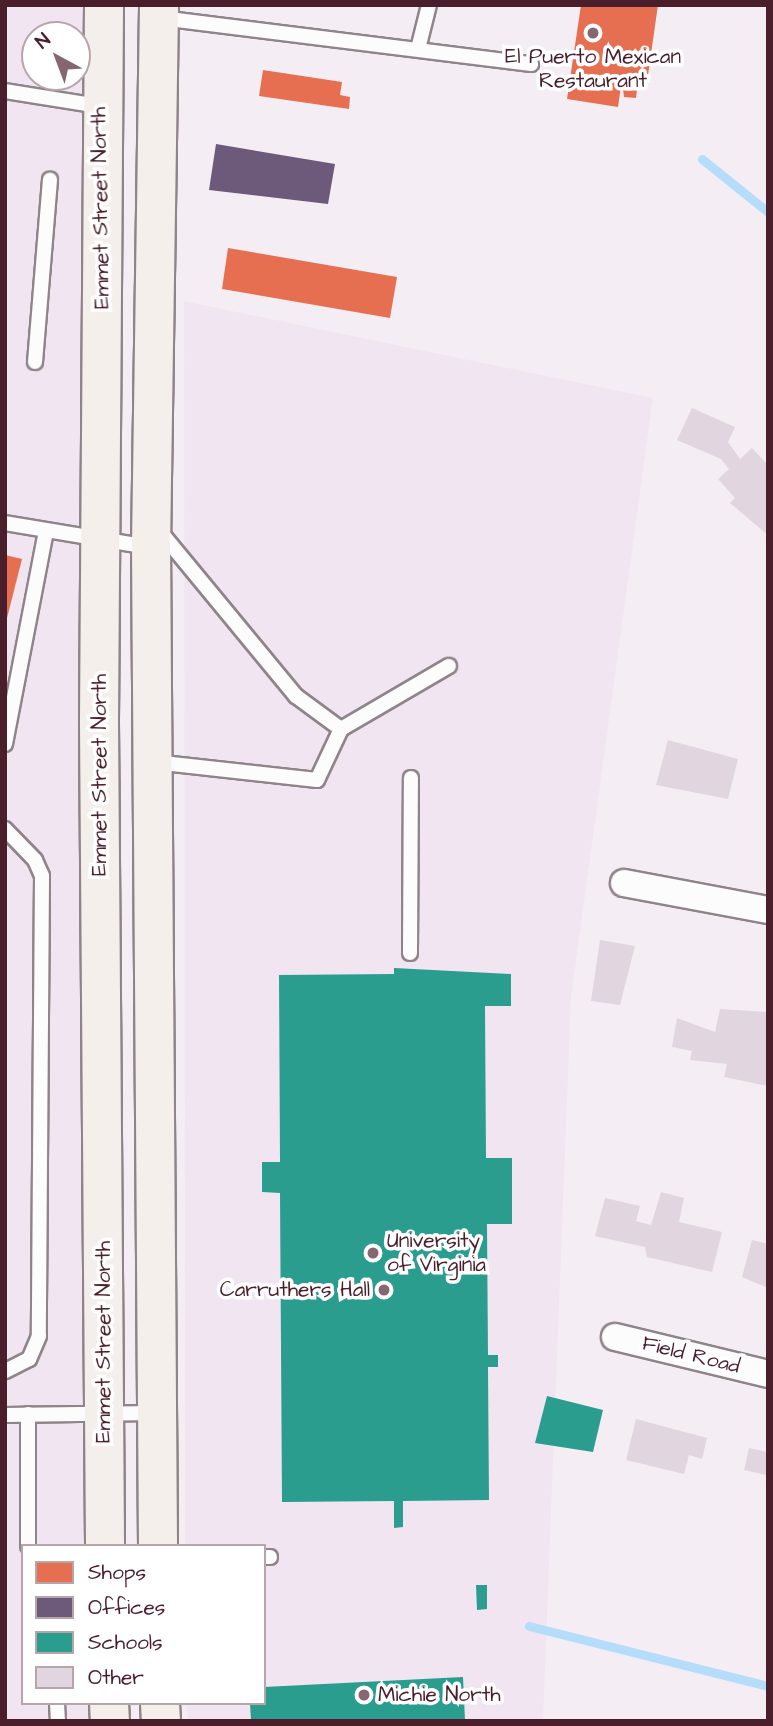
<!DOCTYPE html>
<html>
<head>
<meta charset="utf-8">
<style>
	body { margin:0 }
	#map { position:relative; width:773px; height:1726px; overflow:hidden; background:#f4eef4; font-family:"Architects Daughter",sans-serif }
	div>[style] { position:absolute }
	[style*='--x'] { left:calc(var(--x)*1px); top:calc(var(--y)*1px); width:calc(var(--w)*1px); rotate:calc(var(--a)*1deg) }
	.built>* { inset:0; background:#f2e5f2 }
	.shops>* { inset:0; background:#e76f51 }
	.offices>* { inset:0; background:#6d597a }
	.schools>* { inset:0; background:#2a9d8f }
	.stream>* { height:9px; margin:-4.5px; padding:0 4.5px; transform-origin:4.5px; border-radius:4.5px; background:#b5ddf9 }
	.building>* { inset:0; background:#e1d5e0 }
	.roads { filter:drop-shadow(2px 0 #8f8489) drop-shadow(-2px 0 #8f8489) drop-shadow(0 2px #8f8489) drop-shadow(0 -2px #8f8489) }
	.lane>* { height:14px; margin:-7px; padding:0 7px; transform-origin:7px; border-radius:7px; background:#fdfcfd }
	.street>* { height:26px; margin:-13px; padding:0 13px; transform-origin:13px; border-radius:13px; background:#fdfcfd }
	.primary>* { height:38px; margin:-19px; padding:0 19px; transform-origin:19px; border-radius:19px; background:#f4efeb }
	.dots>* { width:19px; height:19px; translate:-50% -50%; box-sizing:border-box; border:4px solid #fff; border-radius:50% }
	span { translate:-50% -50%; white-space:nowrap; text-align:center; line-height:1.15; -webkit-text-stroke:7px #fff; paint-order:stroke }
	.poi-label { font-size:21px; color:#4a1f2b }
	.left { translate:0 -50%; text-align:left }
	.right { translate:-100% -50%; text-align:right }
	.street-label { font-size:21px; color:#4a1f2b }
	.frame { position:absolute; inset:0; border:7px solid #4a1f2b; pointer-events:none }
	.legend { position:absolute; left:21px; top:1544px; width:245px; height:161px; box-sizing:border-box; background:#fff; border:2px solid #b7a5aa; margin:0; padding:9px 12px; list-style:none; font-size:21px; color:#4a1f2b }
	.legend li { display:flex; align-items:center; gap:14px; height:35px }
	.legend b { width:35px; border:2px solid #b7a5aa }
	.north { position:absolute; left:21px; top:21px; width:70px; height:70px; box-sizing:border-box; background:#fff; border:2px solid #b7a5aa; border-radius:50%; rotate:319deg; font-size:19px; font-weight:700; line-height:28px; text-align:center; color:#4a1f2b }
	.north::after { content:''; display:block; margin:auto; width:24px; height:32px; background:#866771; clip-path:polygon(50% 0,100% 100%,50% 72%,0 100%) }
</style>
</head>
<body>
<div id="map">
	<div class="built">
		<i style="clip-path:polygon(evenodd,5px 5px,89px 5px,107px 1546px,23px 1546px,23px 1703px,111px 1703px,112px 1721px,5px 1721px,5px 5px,35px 35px,77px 35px,77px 77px,35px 77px,35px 35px)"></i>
		<i style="clip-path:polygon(184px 301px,653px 398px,571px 998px,543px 1721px,188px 1721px,186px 1703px,264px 1703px,264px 1546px,185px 1546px)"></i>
	</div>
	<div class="shops">
		<i style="clip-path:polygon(581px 5px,658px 5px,647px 82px,638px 81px,636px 98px,624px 97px,622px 79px,618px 107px,567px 99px)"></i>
		<i style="clip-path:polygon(263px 70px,342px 82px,340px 95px,350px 97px,349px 109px,259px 96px)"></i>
		<i style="clip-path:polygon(228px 248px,397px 277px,390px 318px,222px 289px)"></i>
		<i style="clip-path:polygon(5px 555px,22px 559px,6px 622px,5px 622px)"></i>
	</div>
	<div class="offices">
		<i style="clip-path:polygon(216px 144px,335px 164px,328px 204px,209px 190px)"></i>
	</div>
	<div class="schools">
		<i style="clip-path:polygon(394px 968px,511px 974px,511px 1006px,485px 1006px,486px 1158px,512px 1158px,512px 1224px,487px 1224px,488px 1355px,498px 1355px,498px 1367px,488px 1367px,489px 1500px,403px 1501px,403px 1527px,394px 1528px,394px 1501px,282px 1502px,280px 1193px,262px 1192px,262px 1162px,280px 1162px,279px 975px,394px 974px)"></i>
		<i style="clip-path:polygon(547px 1396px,603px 1410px,593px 1452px,535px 1443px)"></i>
		<i style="clip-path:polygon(476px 1585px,487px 1585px,487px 1609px,477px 1610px)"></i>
		<i style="clip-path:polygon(463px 1677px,465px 1720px,251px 1721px,250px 1703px,264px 1703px,264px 1687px)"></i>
	</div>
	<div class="stream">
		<i style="--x:702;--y:159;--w:85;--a:38.8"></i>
		<i style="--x:529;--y:1626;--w:246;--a:14.1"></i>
	</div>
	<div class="building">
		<i style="clip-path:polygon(692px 408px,735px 427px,728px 442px,740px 459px,752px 448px,768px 465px,768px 535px,730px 503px,735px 498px,718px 479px,729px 469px,721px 459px,677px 440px)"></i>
		<i style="clip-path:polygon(668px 740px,738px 759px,728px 799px,656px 785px)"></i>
		<i style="clip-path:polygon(600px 940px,635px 946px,620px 1005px,591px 1001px)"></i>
		<i style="clip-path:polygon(720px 1009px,768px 1012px,768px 1086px,724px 1077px,727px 1064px,690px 1060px,692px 1051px,672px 1047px,677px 1018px,715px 1032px)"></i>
		<i style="clip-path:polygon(661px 1192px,684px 1198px,679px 1222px,722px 1232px,712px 1272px,647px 1257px,645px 1247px,595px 1236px,605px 1198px,640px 1206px,636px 1221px,651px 1225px)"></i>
		<i style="clip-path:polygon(752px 1240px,768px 1244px,768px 1288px,742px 1277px)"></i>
		<i style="clip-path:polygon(636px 1419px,707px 1438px,702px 1459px,689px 1455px,684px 1474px,626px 1460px)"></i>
		<i style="clip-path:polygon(749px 1448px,768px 1452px,768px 1490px,766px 1475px,744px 1470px)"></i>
	</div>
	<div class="roads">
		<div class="lane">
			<i style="--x:161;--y:18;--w:373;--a:7.1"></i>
			<i style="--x:418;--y:49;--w:45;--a:-76"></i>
			<i style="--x:5;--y:91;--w:95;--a:9.1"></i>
			<i style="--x:35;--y:362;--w:183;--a:-85.3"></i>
			<i style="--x:5;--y:523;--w:146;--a:9.5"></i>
			<i style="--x:159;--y:530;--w:215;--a:50.5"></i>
			<i style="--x:296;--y:696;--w:56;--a:36.3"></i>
			<i style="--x:5;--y:744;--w:217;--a:-79.1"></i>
			<i style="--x:154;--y:762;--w:164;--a:6.3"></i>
			<i style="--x:317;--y:780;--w:56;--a:-64.8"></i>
			<i style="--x:341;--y:729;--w:125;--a:-30.3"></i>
			<i style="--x:5;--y:829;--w:43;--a:45.9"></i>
			<i style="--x:35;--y:860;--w:17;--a:66"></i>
			<i style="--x:42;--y:876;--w:460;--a:90.4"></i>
			<i style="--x:39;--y:1336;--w:25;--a:113"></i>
			<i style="--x:29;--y:1359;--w:27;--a:153"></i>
			<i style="--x:410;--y:953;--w:175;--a:-89.7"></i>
			<i style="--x:5;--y:1415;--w:150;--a:-0.8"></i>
			<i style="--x:28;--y:1546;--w:132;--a:-90"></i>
			<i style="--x:264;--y:1557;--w:6;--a:0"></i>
			<i style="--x:57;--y:1703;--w:18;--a:87"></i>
		</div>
		<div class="street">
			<i style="--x:624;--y:883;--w:147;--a:10.6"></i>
			<i style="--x:615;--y:1337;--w:157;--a:13.6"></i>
		</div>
		<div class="primary">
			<i style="--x:104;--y:5;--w:719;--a:90.4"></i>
			<i style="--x:99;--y:724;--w:822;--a:89.58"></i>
			<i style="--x:158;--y:1546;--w:999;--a:-90.4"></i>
			<i style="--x:151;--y:547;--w:542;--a:-89.15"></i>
			<i style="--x:109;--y:1703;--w:18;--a:87"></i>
			<i style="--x:160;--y:1703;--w:18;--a:87"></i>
		</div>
	</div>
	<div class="dots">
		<i style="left:593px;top:33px;background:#866771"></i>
		<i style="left:373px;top:1253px;background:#866771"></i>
		<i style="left:384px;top:1290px;background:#866771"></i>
		<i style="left:364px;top:1695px;background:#866771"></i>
	</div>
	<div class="poi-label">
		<span style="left:593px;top:69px">El Puerto Mexican<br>Restaurant</span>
		<span class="left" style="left:387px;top:1253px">University<br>of Virginia</span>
		<span class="right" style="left:370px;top:1290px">Carruthers Hall</span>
		<span class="left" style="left:378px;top:1695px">Michie North</span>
	</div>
	<div class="street-label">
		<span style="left:101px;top:208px;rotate:-91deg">Emmet Street North</span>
		<span style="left:100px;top:775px;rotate:-90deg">Emmet Street North</span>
		<span style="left:104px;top:1342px;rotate:-90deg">Emmet Street North</span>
		<span style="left:691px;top:1355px;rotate:14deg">Field Road</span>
	</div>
	<div class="frame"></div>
	<ul class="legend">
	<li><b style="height:19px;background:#e76f51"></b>Shops</li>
	<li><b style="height:19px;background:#6d597a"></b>Offices</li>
	<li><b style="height:19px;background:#2a9d8f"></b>Schools</li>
	<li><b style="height:19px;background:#e1d5e0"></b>Other</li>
	</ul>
	<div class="north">N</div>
</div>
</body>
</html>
